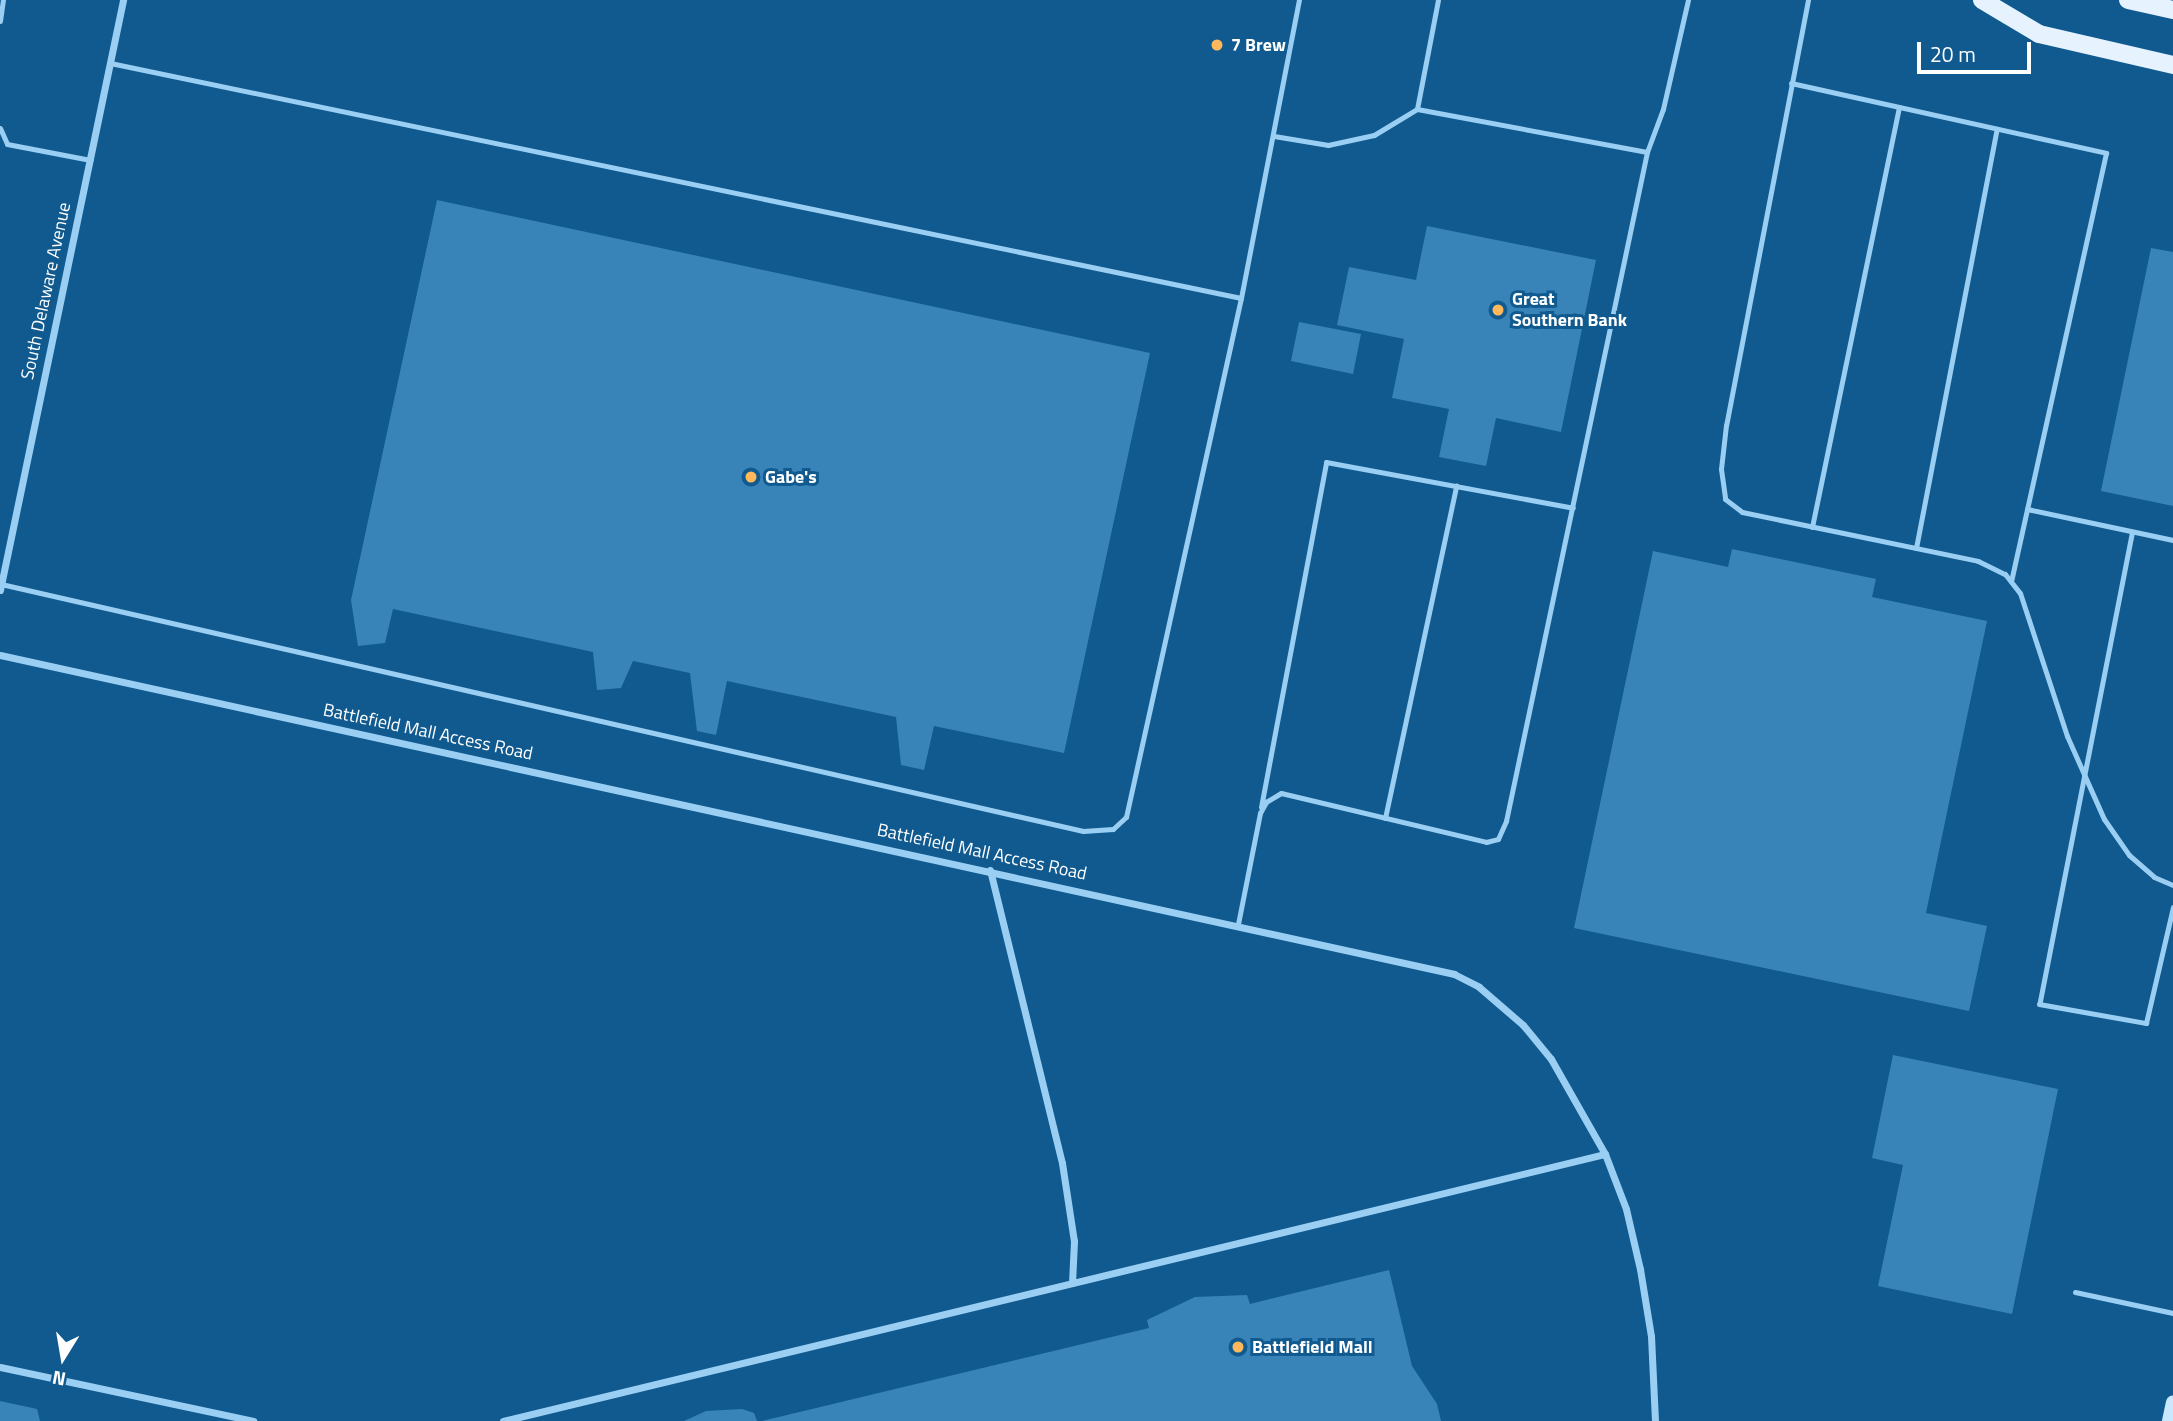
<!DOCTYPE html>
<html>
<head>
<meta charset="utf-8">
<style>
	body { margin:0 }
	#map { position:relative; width:2173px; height:1421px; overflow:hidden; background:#105a90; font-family:"Titillium Web",sans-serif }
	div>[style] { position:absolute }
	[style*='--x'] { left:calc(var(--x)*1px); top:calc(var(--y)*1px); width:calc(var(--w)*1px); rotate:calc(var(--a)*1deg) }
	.building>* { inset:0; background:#3884b9 }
	.lane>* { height:5px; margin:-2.5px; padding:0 2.5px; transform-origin:2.5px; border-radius:2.5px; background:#9acff3 }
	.street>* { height:7px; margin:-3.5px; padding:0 3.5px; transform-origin:3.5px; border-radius:3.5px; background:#9acff3 }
	.secondary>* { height:14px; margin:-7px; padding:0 7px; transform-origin:7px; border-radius:7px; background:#c9e7fd }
	.primary>* { height:18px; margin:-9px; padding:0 9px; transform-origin:9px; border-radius:9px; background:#e6f3ff }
	.dots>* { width:19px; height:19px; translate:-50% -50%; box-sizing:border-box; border:4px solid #105a90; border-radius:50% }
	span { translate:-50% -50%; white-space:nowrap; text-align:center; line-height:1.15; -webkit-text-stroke:6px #105a90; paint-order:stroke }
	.poi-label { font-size:18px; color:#fff; font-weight:700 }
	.left { translate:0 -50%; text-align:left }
	.street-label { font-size:18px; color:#fff }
	.north { position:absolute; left:28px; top:1323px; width:70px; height:70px; -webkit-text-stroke:5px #105a90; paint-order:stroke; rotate:191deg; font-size:19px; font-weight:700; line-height:28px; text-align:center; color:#fff }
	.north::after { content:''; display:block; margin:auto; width:24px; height:32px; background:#fff; clip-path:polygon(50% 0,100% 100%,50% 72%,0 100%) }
	.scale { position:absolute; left:1917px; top:42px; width:114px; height:32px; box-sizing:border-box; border:4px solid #fff; border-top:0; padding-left:9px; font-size:21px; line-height:24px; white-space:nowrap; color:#fff; -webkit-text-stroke:5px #105a90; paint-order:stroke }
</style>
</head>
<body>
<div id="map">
	<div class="building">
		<i style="clip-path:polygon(437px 200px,1150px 353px,1064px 753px,934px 726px,924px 770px,901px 765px,896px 717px,727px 681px,716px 735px,697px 731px,690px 673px,633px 661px,621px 688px,597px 690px,593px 652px,393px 609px,385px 643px,358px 646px,351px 600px)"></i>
		<i style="clip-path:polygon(1427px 226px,1596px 260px,1561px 432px,1496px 418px,1486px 466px,1439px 457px,1449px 409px,1392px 398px,1404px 339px,1337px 325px,1349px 267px,1416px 280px)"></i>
		<i style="clip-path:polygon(2151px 248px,2173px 252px,2173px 506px,2101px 491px)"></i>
		<i style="clip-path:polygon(1299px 322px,1361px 334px,1353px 374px,1291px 361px)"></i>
		<i style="clip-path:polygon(1732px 549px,1876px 579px,1872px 597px,1987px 621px,1926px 913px,1987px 926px,1969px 1011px,1574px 928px,1653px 551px,1728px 567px)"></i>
		<i style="clip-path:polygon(1893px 1055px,2058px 1089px,2012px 1314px,1878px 1286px,1903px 1165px,1872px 1158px)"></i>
		<i style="clip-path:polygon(1389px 1270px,1412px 1366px,1437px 1404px,1441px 1421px,762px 1421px,1149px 1328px,1147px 1320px,1195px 1297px,1247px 1295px,1250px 1304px)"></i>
		<i style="clip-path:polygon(0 1401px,37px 1409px,40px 1421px,0 1421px)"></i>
		<i style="clip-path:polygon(742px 1409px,754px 1413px,757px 1421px,684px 1421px,706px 1411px)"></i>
	</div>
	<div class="lane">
		<i style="--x:1808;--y:0;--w:433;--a:100.9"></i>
		<i style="--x:1726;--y:425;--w:44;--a:96.5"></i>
		<i style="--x:1721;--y:469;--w:30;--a:82"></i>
		<i style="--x:1725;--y:499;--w:21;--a:37"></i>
		<i style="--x:1742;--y:512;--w:241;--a:11.7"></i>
		<i style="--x:1978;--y:561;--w:30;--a:26"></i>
		<i style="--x:2005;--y:574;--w:24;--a:52"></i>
		<i style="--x:2020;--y:593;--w:151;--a:71.8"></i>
		<i style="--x:2067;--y:736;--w:91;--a:66"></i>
		<i style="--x:2104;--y:819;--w:44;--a:55.2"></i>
		<i style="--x:2129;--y:855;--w:33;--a:41"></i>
		<i style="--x:2154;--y:877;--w:21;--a:23"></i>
		<i style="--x:0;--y:21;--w:21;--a:-82"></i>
		<i style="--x:1791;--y:83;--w:323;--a:12.5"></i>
		<i style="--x:2106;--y:153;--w:437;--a:102.5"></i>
		<i style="--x:1417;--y:109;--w:111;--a:-79.1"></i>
		<i style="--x:0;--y:128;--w:17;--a:66"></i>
		<i style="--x:7;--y:144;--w:85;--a:10.9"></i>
		<i style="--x:1274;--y:136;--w:55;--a:9.5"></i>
		<i style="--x:1328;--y:145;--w:47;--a:-12.3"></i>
		<i style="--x:1374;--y:135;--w:50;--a:-31.2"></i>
		<i style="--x:1417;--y:109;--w:234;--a:10.6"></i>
		<i style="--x:1647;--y:152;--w:46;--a:-69.6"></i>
		<i style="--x:1663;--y:109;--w:112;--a:-77.1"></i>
		<i style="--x:1241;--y:298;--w:304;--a:-79"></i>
		<i style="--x:2027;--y:509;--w:149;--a:12"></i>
		<i style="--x:1812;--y:527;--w:429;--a:-78.3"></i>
		<i style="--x:2132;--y:532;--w:481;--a:101.1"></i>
		<i style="--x:2039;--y:1004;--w:109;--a:10.1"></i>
		<i style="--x:2146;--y:1023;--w:119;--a:-76.9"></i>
		<i style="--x:1916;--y:548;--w:427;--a:-79.1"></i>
		<i style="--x:1;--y:584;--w:1110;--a:12.86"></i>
		<i style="--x:1083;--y:831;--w:30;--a:-4"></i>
		<i style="--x:1113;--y:829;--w:18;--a:-43"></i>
		<i style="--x:1126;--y:817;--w:532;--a:-77.51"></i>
		<i style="--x:1241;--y:298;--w:1155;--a:-168.26"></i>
		<i style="--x:1261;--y:807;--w:351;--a:-79.3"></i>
		<i style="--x:1326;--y:462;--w:251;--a:10.5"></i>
		<i style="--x:1385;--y:818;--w:340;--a:-77.9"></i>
		<i style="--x:1238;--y:924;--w:113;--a:-78.8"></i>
		<i style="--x:1260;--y:813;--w:13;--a:-61"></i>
		<i style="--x:1266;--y:802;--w:17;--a:-31"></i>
		<i style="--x:1281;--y:793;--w:211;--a:13.4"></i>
		<i style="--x:1486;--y:842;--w:12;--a:-14"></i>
		<i style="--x:1498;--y:839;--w:20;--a:-66"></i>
		<i style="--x:1506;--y:821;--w:684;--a:-78.1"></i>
		<i style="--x:2075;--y:1292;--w:100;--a:12.1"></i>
	</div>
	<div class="street">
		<i style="--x:0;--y:590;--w:603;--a:-78.22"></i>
		<i style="--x:0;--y:655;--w:1489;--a:12.37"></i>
		<i style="--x:1454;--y:974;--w:28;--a:27"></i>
		<i style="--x:1479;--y:987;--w:58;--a:40.8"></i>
		<i style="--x:1523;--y:1025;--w:44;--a:50.5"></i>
		<i style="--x:1551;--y:1059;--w:109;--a:60.4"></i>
		<i style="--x:1605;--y:1154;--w:59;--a:69.1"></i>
		<i style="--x:1626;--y:1209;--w:62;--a:76.9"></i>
		<i style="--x:1640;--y:1269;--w:68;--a:80.7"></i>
		<i style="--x:1651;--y:1336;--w:85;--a:87.3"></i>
		<i style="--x:990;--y:870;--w:302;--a:76.2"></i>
		<i style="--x:1062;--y:1163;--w:79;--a:81.3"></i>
		<i style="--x:1074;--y:1241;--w:42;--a:92.7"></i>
		<i style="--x:0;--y:1367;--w:259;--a:12"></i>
		<i style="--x:503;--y:1421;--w:1134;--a:-13.62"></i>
	</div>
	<div class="secondary">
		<i style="--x:2169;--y:1421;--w:19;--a:-78"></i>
	</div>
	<div class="primary">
		<i style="--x:1982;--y:0;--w:66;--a:30.8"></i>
		<i style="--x:2039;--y:34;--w:138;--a:13"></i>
		<i style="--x:2128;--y:0;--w:46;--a:12.5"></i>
	</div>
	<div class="dots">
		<i style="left:1217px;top:45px;background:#ffb95c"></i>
		<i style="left:1498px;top:310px;background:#ffb95c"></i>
		<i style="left:751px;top:477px;background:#ffb95c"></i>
		<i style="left:1238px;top:1347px;background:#ffb95c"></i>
	</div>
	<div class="poi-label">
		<span class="left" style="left:1231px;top:45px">7 Brew</span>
		<span class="left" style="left:1512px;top:310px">Great<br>Southern Bank</span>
		<span class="left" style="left:765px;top:477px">Gabe's</span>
		<span class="left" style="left:1252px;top:1347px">Battlefield Mall</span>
	</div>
	<div class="street-label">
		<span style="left:46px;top:291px;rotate:-78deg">South Delaware Avenue</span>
		<span style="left:428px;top:732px;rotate:12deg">Battlefield Mall Access Road</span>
		<span style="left:982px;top:852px;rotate:12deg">Battlefield Mall Access Road</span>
	</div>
	<div class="north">N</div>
	<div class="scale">20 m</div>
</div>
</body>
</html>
